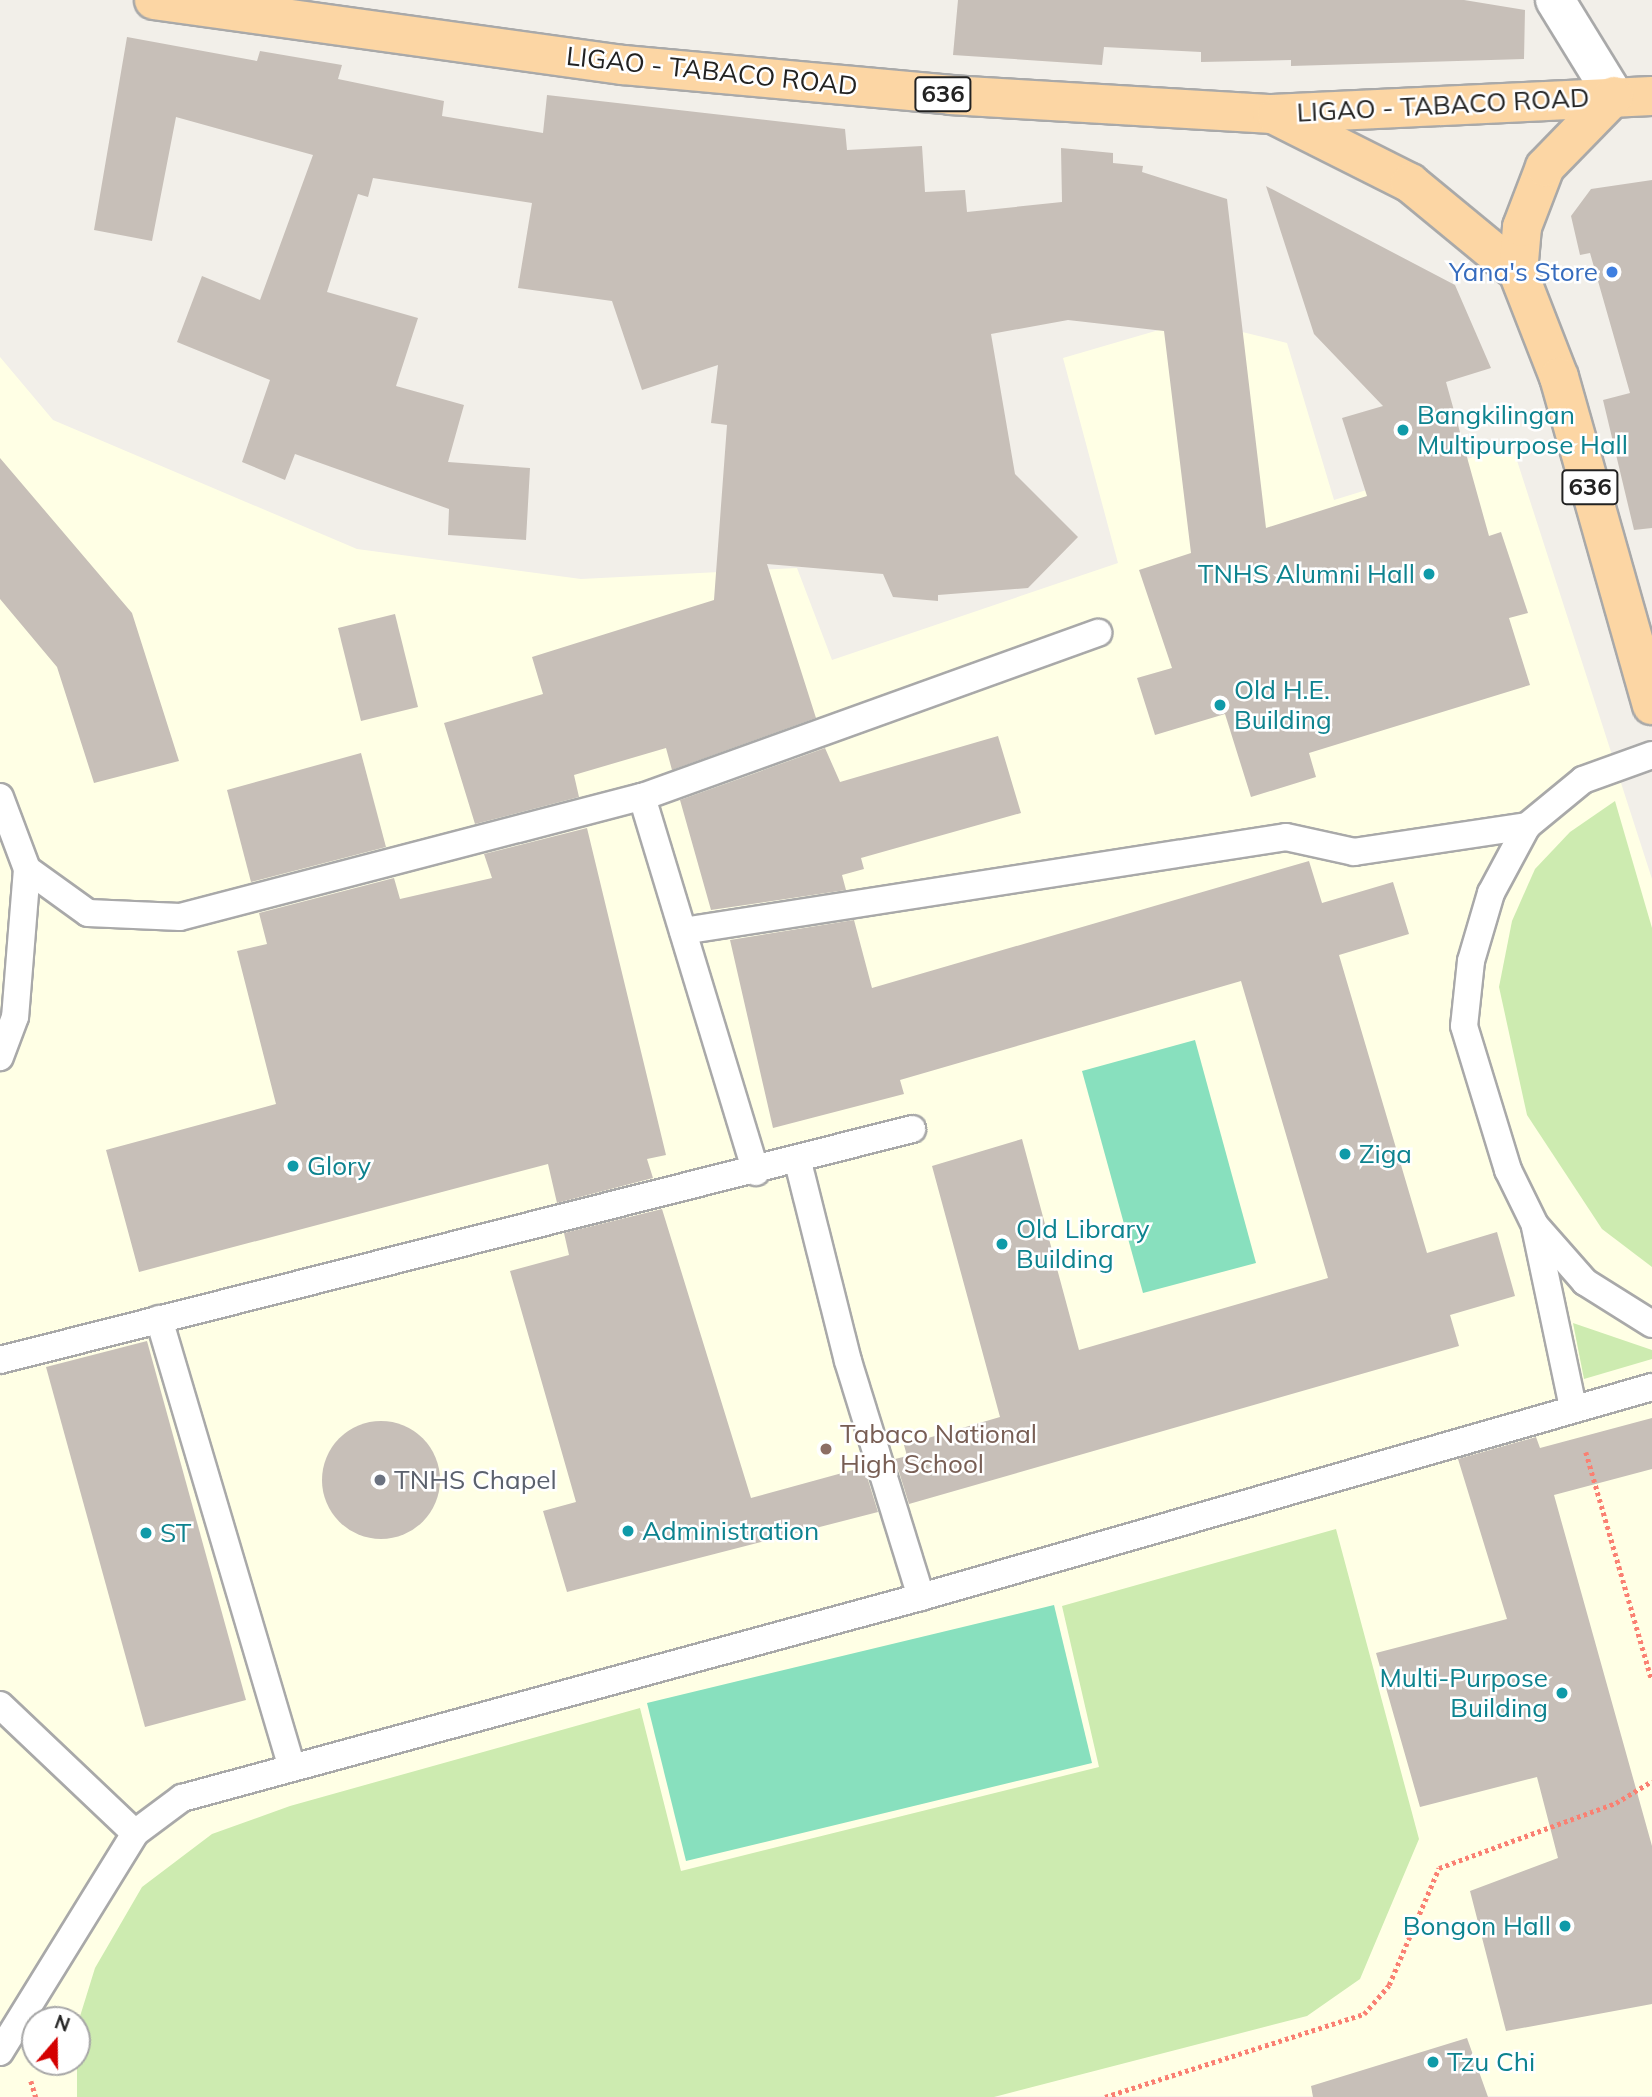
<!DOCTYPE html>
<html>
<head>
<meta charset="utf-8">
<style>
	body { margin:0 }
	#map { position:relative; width:1652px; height:2097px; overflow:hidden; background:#f2efe9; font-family:Mulish,sans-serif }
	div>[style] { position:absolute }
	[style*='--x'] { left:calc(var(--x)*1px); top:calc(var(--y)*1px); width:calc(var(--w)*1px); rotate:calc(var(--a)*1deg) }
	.education>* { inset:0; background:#ffffe5 }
	.grass>* { inset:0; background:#cdebb0 }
	.pitch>* { inset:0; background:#88e0be }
	.building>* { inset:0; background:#c7bfb8 }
	.round { border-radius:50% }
	.path>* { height:4.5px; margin-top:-2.25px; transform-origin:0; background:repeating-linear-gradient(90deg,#fa8072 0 3.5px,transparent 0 7px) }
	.roads { filter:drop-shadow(2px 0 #a9a9a9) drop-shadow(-2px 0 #a9a9a9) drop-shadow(0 2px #a9a9a9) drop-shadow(0 -2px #a9a9a9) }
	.service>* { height:26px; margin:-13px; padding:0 13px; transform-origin:13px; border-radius:13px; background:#fff }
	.tertiary>* { height:38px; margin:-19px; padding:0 19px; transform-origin:19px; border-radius:19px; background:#fff }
	.primary>* { height:38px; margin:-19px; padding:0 19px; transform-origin:19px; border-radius:19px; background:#fcd6a4 }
	.dots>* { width:19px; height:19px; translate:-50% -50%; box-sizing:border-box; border:4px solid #fff; border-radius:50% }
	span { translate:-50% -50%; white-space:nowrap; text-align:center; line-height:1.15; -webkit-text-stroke:5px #fff; paint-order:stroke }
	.shield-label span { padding:2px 5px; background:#fff; border:2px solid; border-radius:5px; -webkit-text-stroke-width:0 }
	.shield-label { font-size:24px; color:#222; font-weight:700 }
	.street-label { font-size:26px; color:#222 }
	.shop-label { font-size:26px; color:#366cbe }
	.right { translate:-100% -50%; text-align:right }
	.culture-label { font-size:26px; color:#0d838f }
	.left { translate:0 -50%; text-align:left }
	.education-label { font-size:26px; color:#785e54 }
	.worship-label { font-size:26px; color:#5b616d }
	.north { position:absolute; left:21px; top:2006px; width:70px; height:70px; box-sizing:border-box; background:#fff; border:2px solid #a7a7a7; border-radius:50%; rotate:20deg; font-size:19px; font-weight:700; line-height:28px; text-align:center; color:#222 }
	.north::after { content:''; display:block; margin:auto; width:24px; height:32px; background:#d40000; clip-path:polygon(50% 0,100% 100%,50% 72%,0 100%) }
</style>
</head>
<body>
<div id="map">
	<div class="education">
		<i style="clip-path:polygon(evenodd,1193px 320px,1287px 343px,1334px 500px,1512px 445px,1652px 879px,1652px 2096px,0 2097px,0 357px,53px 420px,357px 549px,581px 579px,797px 568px,832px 660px,1118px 563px,1063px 358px,1193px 320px,35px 2020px,77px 2020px,77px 2062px,35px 2062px,35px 2020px)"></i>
	</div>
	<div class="grass">
		<i style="clip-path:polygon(1615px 801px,1652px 928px,1652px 1267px,1602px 1229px,1527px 1115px,1499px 987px,1512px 921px,1535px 869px,1570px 832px)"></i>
		<i style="clip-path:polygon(1573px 1323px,1652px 1350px,1652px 1359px,1584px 1379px)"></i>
		<i style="clip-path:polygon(1336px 1529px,1419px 1839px,1360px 1979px,1307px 2016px,994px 2097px,77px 2097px,77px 2026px,95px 1968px,142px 1887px,212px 1834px,290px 1806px,640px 1708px,681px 1871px,1099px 1767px,1062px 1606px)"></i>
	</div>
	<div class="pitch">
		<i style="clip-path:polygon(1195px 1040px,1256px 1263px,1143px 1293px,1082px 1071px)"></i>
		<i style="clip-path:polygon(1054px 1605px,1092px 1763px,686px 1861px,647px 1703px)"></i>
	</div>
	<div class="building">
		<i style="clip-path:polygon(958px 0,1464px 0,1525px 10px,1524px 59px,1291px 66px,1291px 60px,1201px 62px,1201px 52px,1104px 47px,1102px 65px,953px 55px)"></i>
		<i style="clip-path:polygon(127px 37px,257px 61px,260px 51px,342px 65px,338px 79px,444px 101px,442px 116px,543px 133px,547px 95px,845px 129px,847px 150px,922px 146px,925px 192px,965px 190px,967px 212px,1062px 202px,1061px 148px,1113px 153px,1113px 163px,1143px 166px,1142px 172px,1227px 199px,1266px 528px,1367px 496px,1342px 418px,1383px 406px,1314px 334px,1266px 186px,1455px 285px,1491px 368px,1446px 382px,1489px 536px,1501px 532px,1528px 613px,1509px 618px,1530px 685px,1309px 753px,1316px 777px,1251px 797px,1225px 714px,1155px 735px,1137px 678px,1172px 668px,1139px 570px,1191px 553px,1164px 331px,1068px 320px,991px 334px,1015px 474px,1078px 537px,1028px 588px,938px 595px,938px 601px,893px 597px,883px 574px,767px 564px,816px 718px,672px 770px,666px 748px,574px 775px,579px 797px,475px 824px,444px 723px,543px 694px,532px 657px,714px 600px,727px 425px,711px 423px,718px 365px,642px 390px,612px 301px,518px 288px,532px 203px,373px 178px,368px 197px,358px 194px,327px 292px,418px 318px,396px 386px,464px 405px,448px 462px,530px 468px,526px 540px,448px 535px,449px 509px,295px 454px,285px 480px,242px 462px,270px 380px,177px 342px,202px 276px,260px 300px,313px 155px,176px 117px,152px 241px,94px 230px)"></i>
		<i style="clip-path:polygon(1652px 180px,1652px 528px,1634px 530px,1603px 400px,1630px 393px,1590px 253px,1580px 255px,1571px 216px,1591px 189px)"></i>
		<i style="clip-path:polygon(0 458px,132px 613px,179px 761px,94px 783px,57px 667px,0 599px)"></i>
		<i style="clip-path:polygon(395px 614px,418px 707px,361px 721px,338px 628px)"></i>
		<i style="clip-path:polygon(998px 736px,1021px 813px,861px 858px,864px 869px,842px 875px,846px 890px,711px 910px,680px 800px,825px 748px,840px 782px)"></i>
		<i style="clip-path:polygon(361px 753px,386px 847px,251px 882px,227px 790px)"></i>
		<i style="clip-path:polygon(587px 828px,666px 1155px,647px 1159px,653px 1178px,557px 1203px,548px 1164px,139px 1272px,106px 1150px,276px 1104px,237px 951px,267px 944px,259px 913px,394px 878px,400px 899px,492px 878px,484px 854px)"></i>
		<i style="clip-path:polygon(1309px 861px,1322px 903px,1393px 882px,1409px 934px,1339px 955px,1427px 1253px,1497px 1232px,1515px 1296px,1450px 1315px,1459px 1346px,909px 1504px,895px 1459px,907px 1456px,904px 1445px,1000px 1417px,932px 1166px,1022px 1139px,1079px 1350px,1328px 1278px,1241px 981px,900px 1080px,904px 1094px,773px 1128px,730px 940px,854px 920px,872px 988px)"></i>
		<i style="clip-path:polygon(662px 1209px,751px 1498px,864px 1467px,878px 1512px,567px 1592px,543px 1511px,576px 1502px,510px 1271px,569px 1255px,564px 1233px)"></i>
		<i style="clip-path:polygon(147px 1341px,246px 1700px,145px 1727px,46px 1367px)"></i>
		<i style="clip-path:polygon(1652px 1418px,1652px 1469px,1554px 1495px,1652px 1846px,1652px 2004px,1506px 2031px,1470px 1891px,1558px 1858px,1537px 1777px,1420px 1807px,1376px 1653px,1507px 1619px,1458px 1459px,1536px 1437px,1540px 1448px)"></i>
		<i class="round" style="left:322px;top:1421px;width:118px;height:118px"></i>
		<i style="clip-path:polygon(1467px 2038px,1488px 2097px,1313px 2097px,1311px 2086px)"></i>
	</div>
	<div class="path">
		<i style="--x:1586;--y:1452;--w:237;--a:73.9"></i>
		<i style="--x:31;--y:2081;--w:17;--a:73"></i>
		<i style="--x:1105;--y:2097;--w:272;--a:-17.8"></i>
		<i style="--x:1364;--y:2014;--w:38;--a:-49"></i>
		<i style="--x:1389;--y:1985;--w:127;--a:-66.9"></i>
		<i style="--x:1439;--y:1868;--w:189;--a:-20.2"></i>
		<i style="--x:1616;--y:1803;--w:42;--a:-31.4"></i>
	</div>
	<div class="roads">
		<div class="service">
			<i style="--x:1652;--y:755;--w:73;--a:160.1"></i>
			<i style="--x:1583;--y:780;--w:72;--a:140.6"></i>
			<i style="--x:1527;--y:826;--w:76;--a:118.2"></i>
			<i style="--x:1491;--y:893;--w:71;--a:106.4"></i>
			<i style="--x:1471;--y:961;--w:65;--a:96.1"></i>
			<i style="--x:1464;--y:1026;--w:151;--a:73"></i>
			<i style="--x:1508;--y:1170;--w:61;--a:63.9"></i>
			<i style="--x:1535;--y:1225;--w:76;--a:48.7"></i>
			<i style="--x:1585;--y:1282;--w:79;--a:32.1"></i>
			<i style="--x:0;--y:797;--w:77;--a:69.4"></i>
			<i style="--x:27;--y:869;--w:148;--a:94.6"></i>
			<i style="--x:15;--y:1017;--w:43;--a:110.6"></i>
			<i style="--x:642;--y:797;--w:392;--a:73.1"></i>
			<i style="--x:27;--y:869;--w:75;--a:35.8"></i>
			<i style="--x:88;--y:913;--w:92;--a:2.5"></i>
			<i style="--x:180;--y:917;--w:477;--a:-14.6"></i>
			<i style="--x:642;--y:797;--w:485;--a:-19.8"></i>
			<i style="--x:683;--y:931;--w:610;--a:-8.86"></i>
			<i style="--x:1286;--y:837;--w:70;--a:12.4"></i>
			<i style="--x:1354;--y:852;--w:175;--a:-8.5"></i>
			<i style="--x:798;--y:1162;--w:205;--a:75.9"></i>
			<i style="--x:848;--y:1361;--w:247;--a:72.8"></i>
			<i style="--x:1535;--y:1227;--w:185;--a:78.1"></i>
			<i style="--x:159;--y:1319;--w:465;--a:73.5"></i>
			<i style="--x:0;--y:1360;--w:941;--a:-14.21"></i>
			<i style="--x:0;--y:1705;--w:186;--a:43.5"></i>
			<i style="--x:0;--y:2052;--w:257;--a:-58.3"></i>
			<i style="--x:135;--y:1833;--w:59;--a:-36.7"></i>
			<i style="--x:182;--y:1798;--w:766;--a:-15.22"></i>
			<i style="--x:921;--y:1597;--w:761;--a:-16.03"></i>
		</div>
		<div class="tertiary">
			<i style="--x:1555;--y:0;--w:113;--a:58.4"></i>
		</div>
		<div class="primary">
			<i style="--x:154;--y:0;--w:473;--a:7.9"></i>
			<i style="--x:623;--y:65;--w:328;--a:5.2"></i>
			<i style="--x:950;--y:95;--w:323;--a:3.4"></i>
			<i style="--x:1272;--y:114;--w:380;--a:-2.7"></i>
			<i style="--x:1277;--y:116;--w:149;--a:26.7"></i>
			<i style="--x:1410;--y:183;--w:140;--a:39.5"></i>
			<i style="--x:1518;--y:272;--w:113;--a:68.7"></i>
			<i style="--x:1559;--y:377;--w:341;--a:74.2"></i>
			<i style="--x:1518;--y:272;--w:45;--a:-84.9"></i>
			<i style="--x:1522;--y:227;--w:64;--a:-69"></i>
			<i style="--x:1545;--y:167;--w:99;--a:-45.8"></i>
		</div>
	</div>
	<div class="dots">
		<i style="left:1612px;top:272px;background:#3f7fe0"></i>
		<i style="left:1403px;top:430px;background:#0f9aa8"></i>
		<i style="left:1429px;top:574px;background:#0f9aa8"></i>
		<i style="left:1220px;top:705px;background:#0f9aa8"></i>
		<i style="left:1345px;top:1154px;background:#0f9aa8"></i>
		<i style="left:293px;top:1166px;background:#0f9aa8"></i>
		<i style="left:1002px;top:1244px;background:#0f9aa8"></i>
		<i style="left:826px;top:1449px;background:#8d6e63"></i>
		<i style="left:380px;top:1480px;background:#6b7280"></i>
		<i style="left:628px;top:1531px;background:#0f9aa8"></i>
		<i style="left:146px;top:1533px;background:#0f9aa8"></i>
		<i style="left:1562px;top:1693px;background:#0f9aa8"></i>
		<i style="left:1565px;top:1926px;background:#0f9aa8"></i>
		<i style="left:1433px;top:2062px;background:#0f9aa8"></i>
	</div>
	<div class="shield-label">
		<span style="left:943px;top:94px">636</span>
		<span style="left:1590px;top:487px">636</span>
	</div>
	<div class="street-label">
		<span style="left:712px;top:71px;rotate:6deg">LIGAO - TABACO ROAD</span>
		<span style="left:1443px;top:105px;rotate:-3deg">LIGAO - TABACO ROAD</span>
	</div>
	<div class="shop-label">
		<span class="right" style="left:1598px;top:272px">Yana's Store</span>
	</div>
	<div class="culture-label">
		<span class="left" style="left:1417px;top:430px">Bangkilingan<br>Multipurpose Hall</span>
		<span class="right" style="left:1415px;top:574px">TNHS Alumni Hall</span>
		<span class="left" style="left:1234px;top:705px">Old H.E.<br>Building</span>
		<span class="left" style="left:1359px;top:1154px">Ziga</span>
		<span class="left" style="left:307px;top:1166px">Glory</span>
		<span class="left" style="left:1016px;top:1244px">Old Library<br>Building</span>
		<span class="left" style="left:642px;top:1531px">Administration</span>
		<span class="left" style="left:160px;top:1533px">ST</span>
		<span class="right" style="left:1548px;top:1693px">Multi-Purpose<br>Building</span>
		<span class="right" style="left:1551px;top:1926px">Bongon Hall</span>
		<span class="left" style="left:1447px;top:2062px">Tzu Chi</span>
	</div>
	<div class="education-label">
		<span class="left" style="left:840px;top:1449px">Tabaco National<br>High School</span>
	</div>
	<div class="worship-label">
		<span class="left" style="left:394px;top:1480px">TNHS Chapel</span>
	</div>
	<div class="north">N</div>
</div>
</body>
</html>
